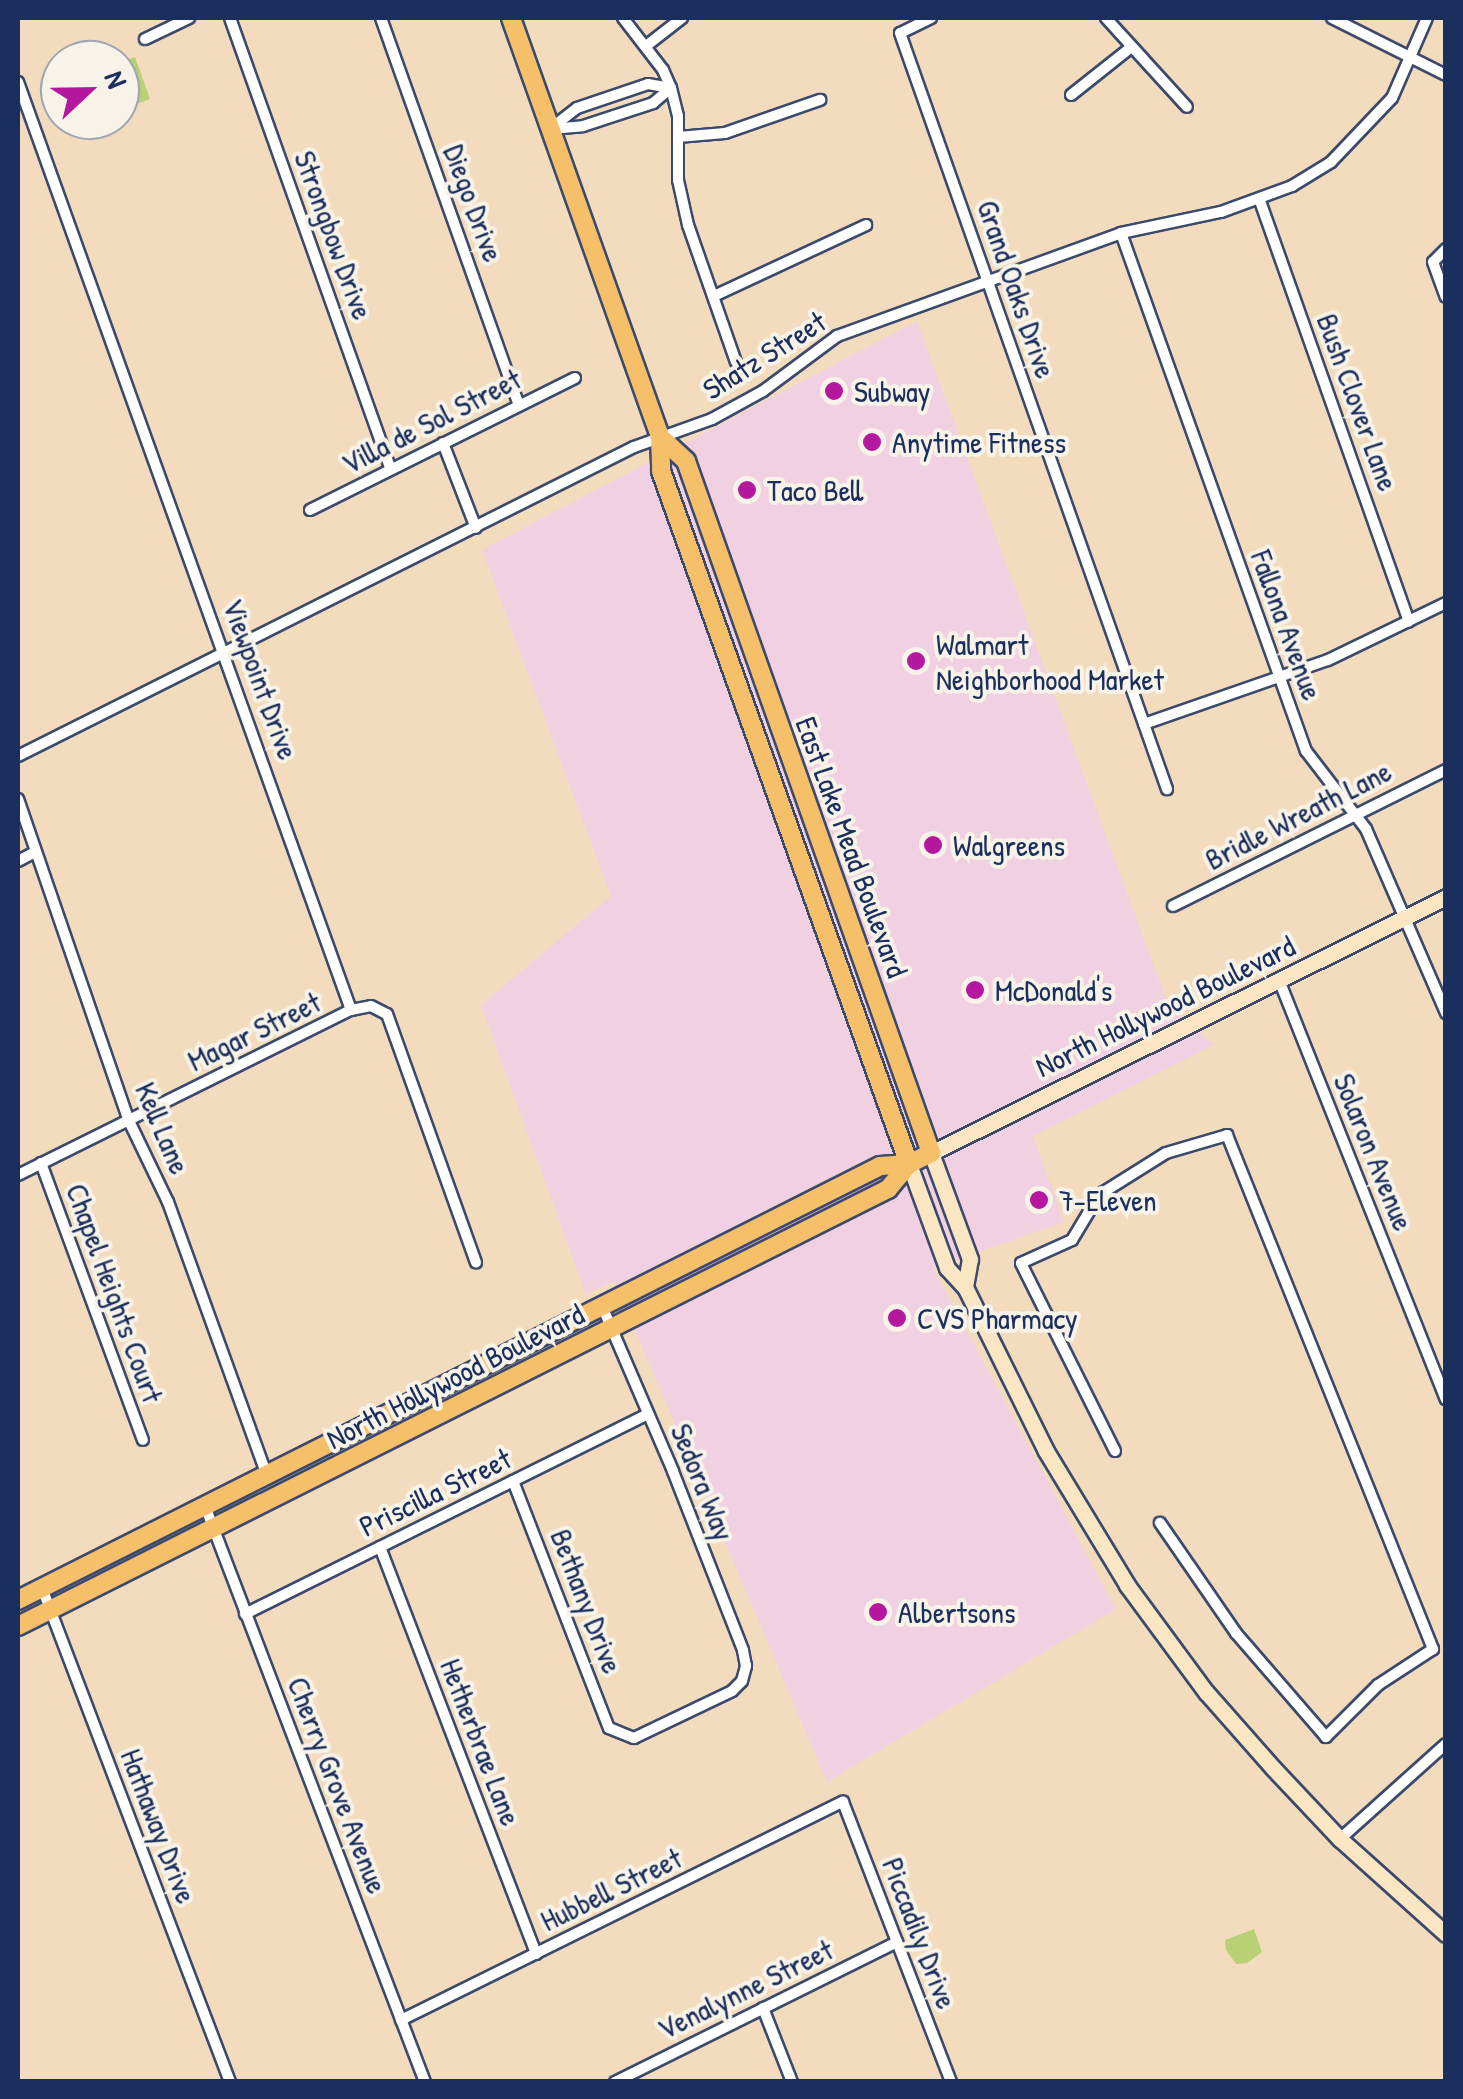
<!DOCTYPE html>
<html>
<head>
<meta charset="utf-8">
<style>
	body { margin:0 }
	#map { position:relative; width:1463px; height:2099px; overflow:hidden; background:#f3dcbe; font-family:"Patrick Hand",sans-serif }
	div>[style] { position:absolute }
	[style*='--x'] { left:calc(var(--x)*1px); top:calc(var(--y)*1px); width:calc(var(--w)*1px); rotate:calc(var(--a)*1deg) }
	.built>* { inset:0; background:#f1d0e2 }
	.green>* { inset:0; background:#b9d074 }
	.roads { filter:drop-shadow(2px 0 #3b496c) drop-shadow(-2px 0 #3b496c) drop-shadow(0 2px #3b496c) drop-shadow(0 -2px #3b496c) }
	.minor>* { height:10px; margin:-5px; padding:0 5px; transform-origin:5px; border-radius:5px; background:#fff }
	.secondary>* { height:15px; margin:-7.5px; padding:0 7.5px; transform-origin:7.5px; border-radius:7.5px; background:#fbe6c4 }
	.primary>* { height:18px; margin:-9px; padding:0 9px; transform-origin:9px; border-radius:9px; background:#f6c06b }
	.dots>* { width:28px; height:28px; translate:-50% -50%; box-sizing:border-box; border:5px solid #f7f3e8; border-radius:50% }
	span { translate:-50% -50%; white-space:nowrap; text-align:center; line-height:1.15; -webkit-text-stroke:8px #f7f3e8; paint-order:stroke }
	.street-label { font-size:30px; color:#1b2f5e }
	.poi-label { font-size:30px; color:#1b2f5e }
	.left { translate:0 -50%; text-align:left }
	.frame { position:absolute; inset:0; border:20px solid #1b2f5e; pointer-events:none }
	.north { position:absolute; left:40px; top:40px; width:100px; height:100px; box-sizing:border-box; background:#f7f3e8; border:2px solid #9fa5b1; border-radius:50%; rotate:68deg; font-size:28px; font-weight:700; line-height:40px; text-align:center; color:#1b2f5e }
	.north::after { content:''; display:block; margin:auto; width:35px; height:45px; background:#b5179e; clip-path:polygon(50% 0,100% 100%,50% 72%,0 100%) }
</style>
</head>
<body>
<div id="map">
	<div class="built">
		<i style="clip-path:polygon(917px 321px,1169px 1007px,1214px 1045px,1033px 1136px,1064px 1222px,933px 1268px,1116px 1609px,827px 1782px,614px 1281px,586px 1294px,481px 1005px,611px 896px,482px 550px)"></i>
	</div>
	<div class="green">
		<i style="clip-path:polygon(135px 57px,150px 99px,131px 106px,120px 62px)"></i>
		<i style="clip-path:polygon(1254px 1929px,1262px 1952px,1247px 1963px,1236px 1964px,1226px 1950px,1225px 1940px)"></i>
	</div>
	<div class="roads">
		<div class="minor">
			<i style="--x:230;--y:18;--w:479;--a:70.4"></i>
			<i style="--x:381;--y:18;--w:411;--a:70.4"></i>
			<i style="--x:623;--y:18;--w:66;--a:52.4"></i>
			<i style="--x:663;--y:70;--w:20;--a:66"></i>
			<i style="--x:671;--y:88;--w:29;--a:76"></i>
			<i style="--x:678;--y:116;--w:64;--a:90"></i>
			<i style="--x:678;--y:180;--w:46;--a:77.5"></i>
			<i style="--x:688;--y:225;--w:145;--a:70.7"></i>
			<i style="--x:931;--y:18;--w:34;--a:154"></i>
			<i style="--x:900;--y:33;--w:802;--a:70.55"></i>
			<i style="--x:1106;--y:18;--w:120;--a:47.7"></i>
			<i style="--x:1332;--y:18;--w:127;--a:26.6"></i>
			<i style="--x:145;--y:39;--w:49;--a:-25.5"></i>
			<i style="--x:646;--y:46;--w:46;--a:-37.9"></i>
			<i style="--x:18;--y:82;--w:986;--a:70.26"></i>
			<i style="--x:351;--y:1010;--w:20;--a:-11"></i>
			<i style="--x:371;--y:1006;--w:18;--a:27"></i>
			<i style="--x:387;--y:1014;--w:264;--a:70.3"></i>
			<i style="--x:1071;--y:95;--w:75;--a:-38.5"></i>
			<i style="--x:550;--y:129;--w:34;--a:-38"></i>
			<i style="--x:577;--y:108;--w:75;--a:-18.7"></i>
			<i style="--x:648;--y:84;--w:23;--a:10"></i>
			<i style="--x:551;--y:129;--w:32;--a:-5"></i>
			<i style="--x:583;--y:126;--w:74;--a:-18.2"></i>
			<i style="--x:653;--y:103;--w:23;--a:-40"></i>
			<i style="--x:678;--y:137;--w:47;--a:-4.9"></i>
			<i style="--x:725;--y:133;--w:101;--a:-19.2"></i>
			<i style="--x:1260;--y:201;--w:446;--a:70.5"></i>
			<i style="--x:1121;--y:233;--w:550;--a:70.35"></i>
			<i style="--x:1306;--y:751;--w:98;--a:52.4"></i>
			<i style="--x:1366;--y:829;--w:201;--a:66.5"></i>
			<i style="--x:1446;--y:249;--w:18;--a:135"></i>
			<i style="--x:1433;--y:262;--w:37;--a:70"></i>
			<i style="--x:714;--y:296;--w:168;--a:-25"></i>
			<i style="--x:443;--y:443;--w:91;--a:68.8"></i>
			<i style="--x:310;--y:510;--w:296;--a:-26.5"></i>
			<i style="--x:1144;--y:724;--w:195;--a:-19.2"></i>
			<i style="--x:1328;--y:660;--w:131;--a:-25.8"></i>
			<i style="--x:18;--y:756;--w:689;--a:-26.64"></i>
			<i style="--x:634;--y:447;--w:83;--a:-19.7"></i>
			<i style="--x:712;--y:419;--w:58;--a:-28.8"></i>
			<i style="--x:763;--y:391;--w:92;--a:-36.6"></i>
			<i style="--x:837;--y:336;--w:302;--a:-19.9"></i>
			<i style="--x:1121;--y:233;--w:102;--a:-11.9"></i>
			<i style="--x:1221;--y:212;--w:76;--a:-20.1"></i>
			<i style="--x:1292;--y:186;--w:46;--a:-31.6"></i>
			<i style="--x:1331;--y:162;--w:88;--a:-46.4"></i>
			<i style="--x:1392;--y:98;--w:87;--a:-66.4"></i>
			<i style="--x:18;--y:799;--w:341;--a:71"></i>
			<i style="--x:129;--y:1121;--w:90;--a:64.3"></i>
			<i style="--x:168;--y:1202;--w:290;--a:70.1"></i>
			<i style="--x:18;--y:861;--w:19;--a:-28"></i>
			<i style="--x:1173;--y:906;--w:305;--a:-26.5"></i>
			<i style="--x:1279;--y:980;--w:451;--a:68.3"></i>
			<i style="--x:41;--y:1163;--w:295;--a:69.8"></i>
			<i style="--x:18;--y:1175;--w:372;--a:-26.4"></i>
			<i style="--x:1115;--y:1451;--w:210;--a:-116.6"></i>
			<i style="--x:1021;--y:1263;--w:56;--a:-24.3"></i>
			<i style="--x:1072;--y:1240;--w:52;--a:-59"></i>
			<i style="--x:1099;--y:1195;--w:79;--a:-32.1"></i>
			<i style="--x:1166;--y:1153;--w:64;--a:-16.4"></i>
			<i style="--x:1227;--y:1135;--w:554;--a:68.16"></i>
			<i style="--x:1433;--y:1649;--w:66;--a:146.8"></i>
			<i style="--x:1378;--y:1685;--w:74;--a:135"></i>
			<i style="--x:1326;--y:1737;--w:138;--a:-130.9"></i>
			<i style="--x:1236;--y:1633;--w:134;--a:-124.6"></i>
			<i style="--x:513;--y:1481;--w:265;--a:68.8"></i>
			<i style="--x:609;--y:1728;--w:27;--a:22"></i>
			<i style="--x:634;--y:1738;--w:109;--a:-25.6"></i>
			<i style="--x:732;--y:1691;--w:14;--a:-45"></i>
			<i style="--x:742;--y:1681;--w:16;--a:-75"></i>
			<i style="--x:746;--y:1666;--w:16;--a:-101"></i>
			<i style="--x:743;--y:1650;--w:192;--a:-111.4"></i>
			<i style="--x:673;--y:1471;--w:180;--a:-113.3"></i>
			<i style="--x:205;--y:1506;--w:617;--a:69.1"></i>
			<i style="--x:380;--y:1547;--w:436;--a:69"></i>
			<i style="--x:42;--y:1588;--w:529;--a:69.16"></i>
			<i style="--x:245;--y:1614;--w:450;--a:-26.4"></i>
			<i style="--x:1340;--y:1839;--w:142;--a:-41.9"></i>
			<i style="--x:763;--y:2008;--w:79;--a:68.6"></i>
			<i style="--x:401;--y:2020;--w:493;--a:-26.3"></i>
			<i style="--x:843;--y:1802;--w:300;--a:68.9"></i>
			<i style="--x:615;--y:2082;--w:315;--a:-26.4"></i>
		</div>
		<div class="secondary">
			<i style="--x:909;--y:1164;--w:111;--a:69.9"></i>
			<i style="--x:947;--y:1268;--w:26;--a:47"></i>
			<i style="--x:965;--y:1287;--w:183;--a:63.7"></i>
			<i style="--x:1046;--y:1451;--w:157;--a:58.8"></i>
			<i style="--x:1127;--y:1585;--w:133;--a:53.6"></i>
			<i style="--x:1206;--y:1692;--w:101;--a:48.6"></i>
			<i style="--x:1273;--y:1768;--w:98;--a:46.7"></i>
			<i style="--x:1340;--y:1839;--w:142;--a:41.9"></i>
			<i style="--x:965;--y:1287;--w:28;--a:-80"></i>
			<i style="--x:970;--y:1259;--w:113;--a:-110.2"></i>
			<i style="--x:931;--y:1153;--w:575;--a:-26.43"></i>
		</div>
		<div class="primary">
			<i style="--x:511;--y:18;--w:445;--a:70.4"></i>
			<i style="--x:660;--y:437;--w:34;--a:88"></i>
			<i style="--x:661;--y:471;--w:736;--a:70.31"></i>
			<i style="--x:18;--y:1600;--w:965;--a:-26.72"></i>
			<i style="--x:880;--y:1166;--w:29;--a:-4"></i>
			<i style="--x:909;--y:1164;--w:25;--a:-27"></i>
			<i style="--x:931;--y:1153;--w:734;--a:-109.5"></i>
			<i style="--x:686;--y:461;--w:35;--a:-137"></i>
			<i style="--x:18;--y:1626;--w:974;--a:-26.67"></i>
			<i style="--x:888;--y:1189;--w:33;--a:-50"></i>
		</div>
	</div>
	<div class="dots">
		<i style="left:834px;top:391px;background:#b5179e"></i>
		<i style="left:872px;top:442px;background:#b5179e"></i>
		<i style="left:747px;top:490px;background:#b5179e"></i>
		<i style="left:916px;top:661px;background:#b5179e"></i>
		<i style="left:933px;top:845px;background:#b5179e"></i>
		<i style="left:975px;top:990px;background:#b5179e"></i>
		<i style="left:1039px;top:1200px;background:#b5179e"></i>
		<i style="left:897px;top:1318px;background:#b5179e"></i>
		<i style="left:878px;top:1612px;background:#b5179e"></i>
	</div>
	<div class="street-label">
		<span style="left:474px;top:203px;rotate:70deg">Diego Drive</span>
		<span style="left:334px;top:235px;rotate:70deg">Strongbow Drive</span>
		<span style="left:1017px;top:289px;rotate:71deg">Grand Oaks Drive</span>
		<span style="left:764px;top:355px;rotate:-32deg">Shatz Street</span>
		<span style="left:1358px;top:402px;rotate:70deg">Bush Clover Lane</span>
		<span style="left:431px;top:421px;rotate:-27deg">Villa de Sol Street</span>
		<span style="left:1287px;top:625px;rotate:70deg">Fallona Avenue</span>
		<span style="left:261px;top:679px;rotate:70deg">Viewpoint Drive</span>
		<span style="left:1298px;top:815px;rotate:-27deg">Bridle Wreath Lane</span>
		<span style="left:852px;top:847px;rotate:70deg">East Lake Mead Boulevard</span>
		<span style="left:1165px;top:1006px;rotate:-26deg">North Hollywood Boulevard</span>
		<span style="left:254px;top:1031px;rotate:-26deg">Magar Street</span>
		<span style="left:163px;top:1128px;rotate:67deg">Kell Lane</span>
		<span style="left:1374px;top:1152px;rotate:68deg">Solaron Avenue</span>
		<span style="left:115px;top:1293px;rotate:70deg">Chapel Heights Court</span>
		<span style="left:455px;top:1376px;rotate:-27deg">North Hollywood Boulevard</span>
		<span style="left:703px;top:1482px;rotate:68deg">Sedora Way</span>
		<span style="left:435px;top:1492px;rotate:-26deg">Priscilla Street</span>
		<span style="left:587px;top:1601px;rotate:69deg">Bethany Drive</span>
		<span style="left:481px;top:1742px;rotate:69deg">Hetherbrae Lane</span>
		<span style="left:338px;top:1785px;rotate:69deg">Cherry Grove Avenue</span>
		<span style="left:159px;top:1826px;rotate:69deg">Hathaway Drive</span>
		<span style="left:611px;top:1889px;rotate:-26deg">Hubbell Street</span>
		<span style="left:920px;top:1933px;rotate:69deg">Piccadily Drive</span>
		<span style="left:745px;top:1989px;rotate:-26deg">Venalynne Street</span>
	</div>
	<div class="poi-label">
		<span class="left" style="left:854px;top:391px">Subway</span>
		<span class="left" style="left:892px;top:442px">Anytime Fitness</span>
		<span class="left" style="left:767px;top:490px">Taco Bell</span>
		<span class="left" style="left:936px;top:661px">Walmart<br>Neighborhood Market</span>
		<span class="left" style="left:953px;top:845px">Walgreens</span>
		<span class="left" style="left:995px;top:990px">McDonald's</span>
		<span class="left" style="left:1059px;top:1200px">7-Eleven</span>
		<span class="left" style="left:917px;top:1318px">CVS Pharmacy</span>
		<span class="left" style="left:898px;top:1612px">Albertsons</span>
	</div>
	<div class="frame"></div>
	<div class="north">N</div>
</div>
</body>
</html>
